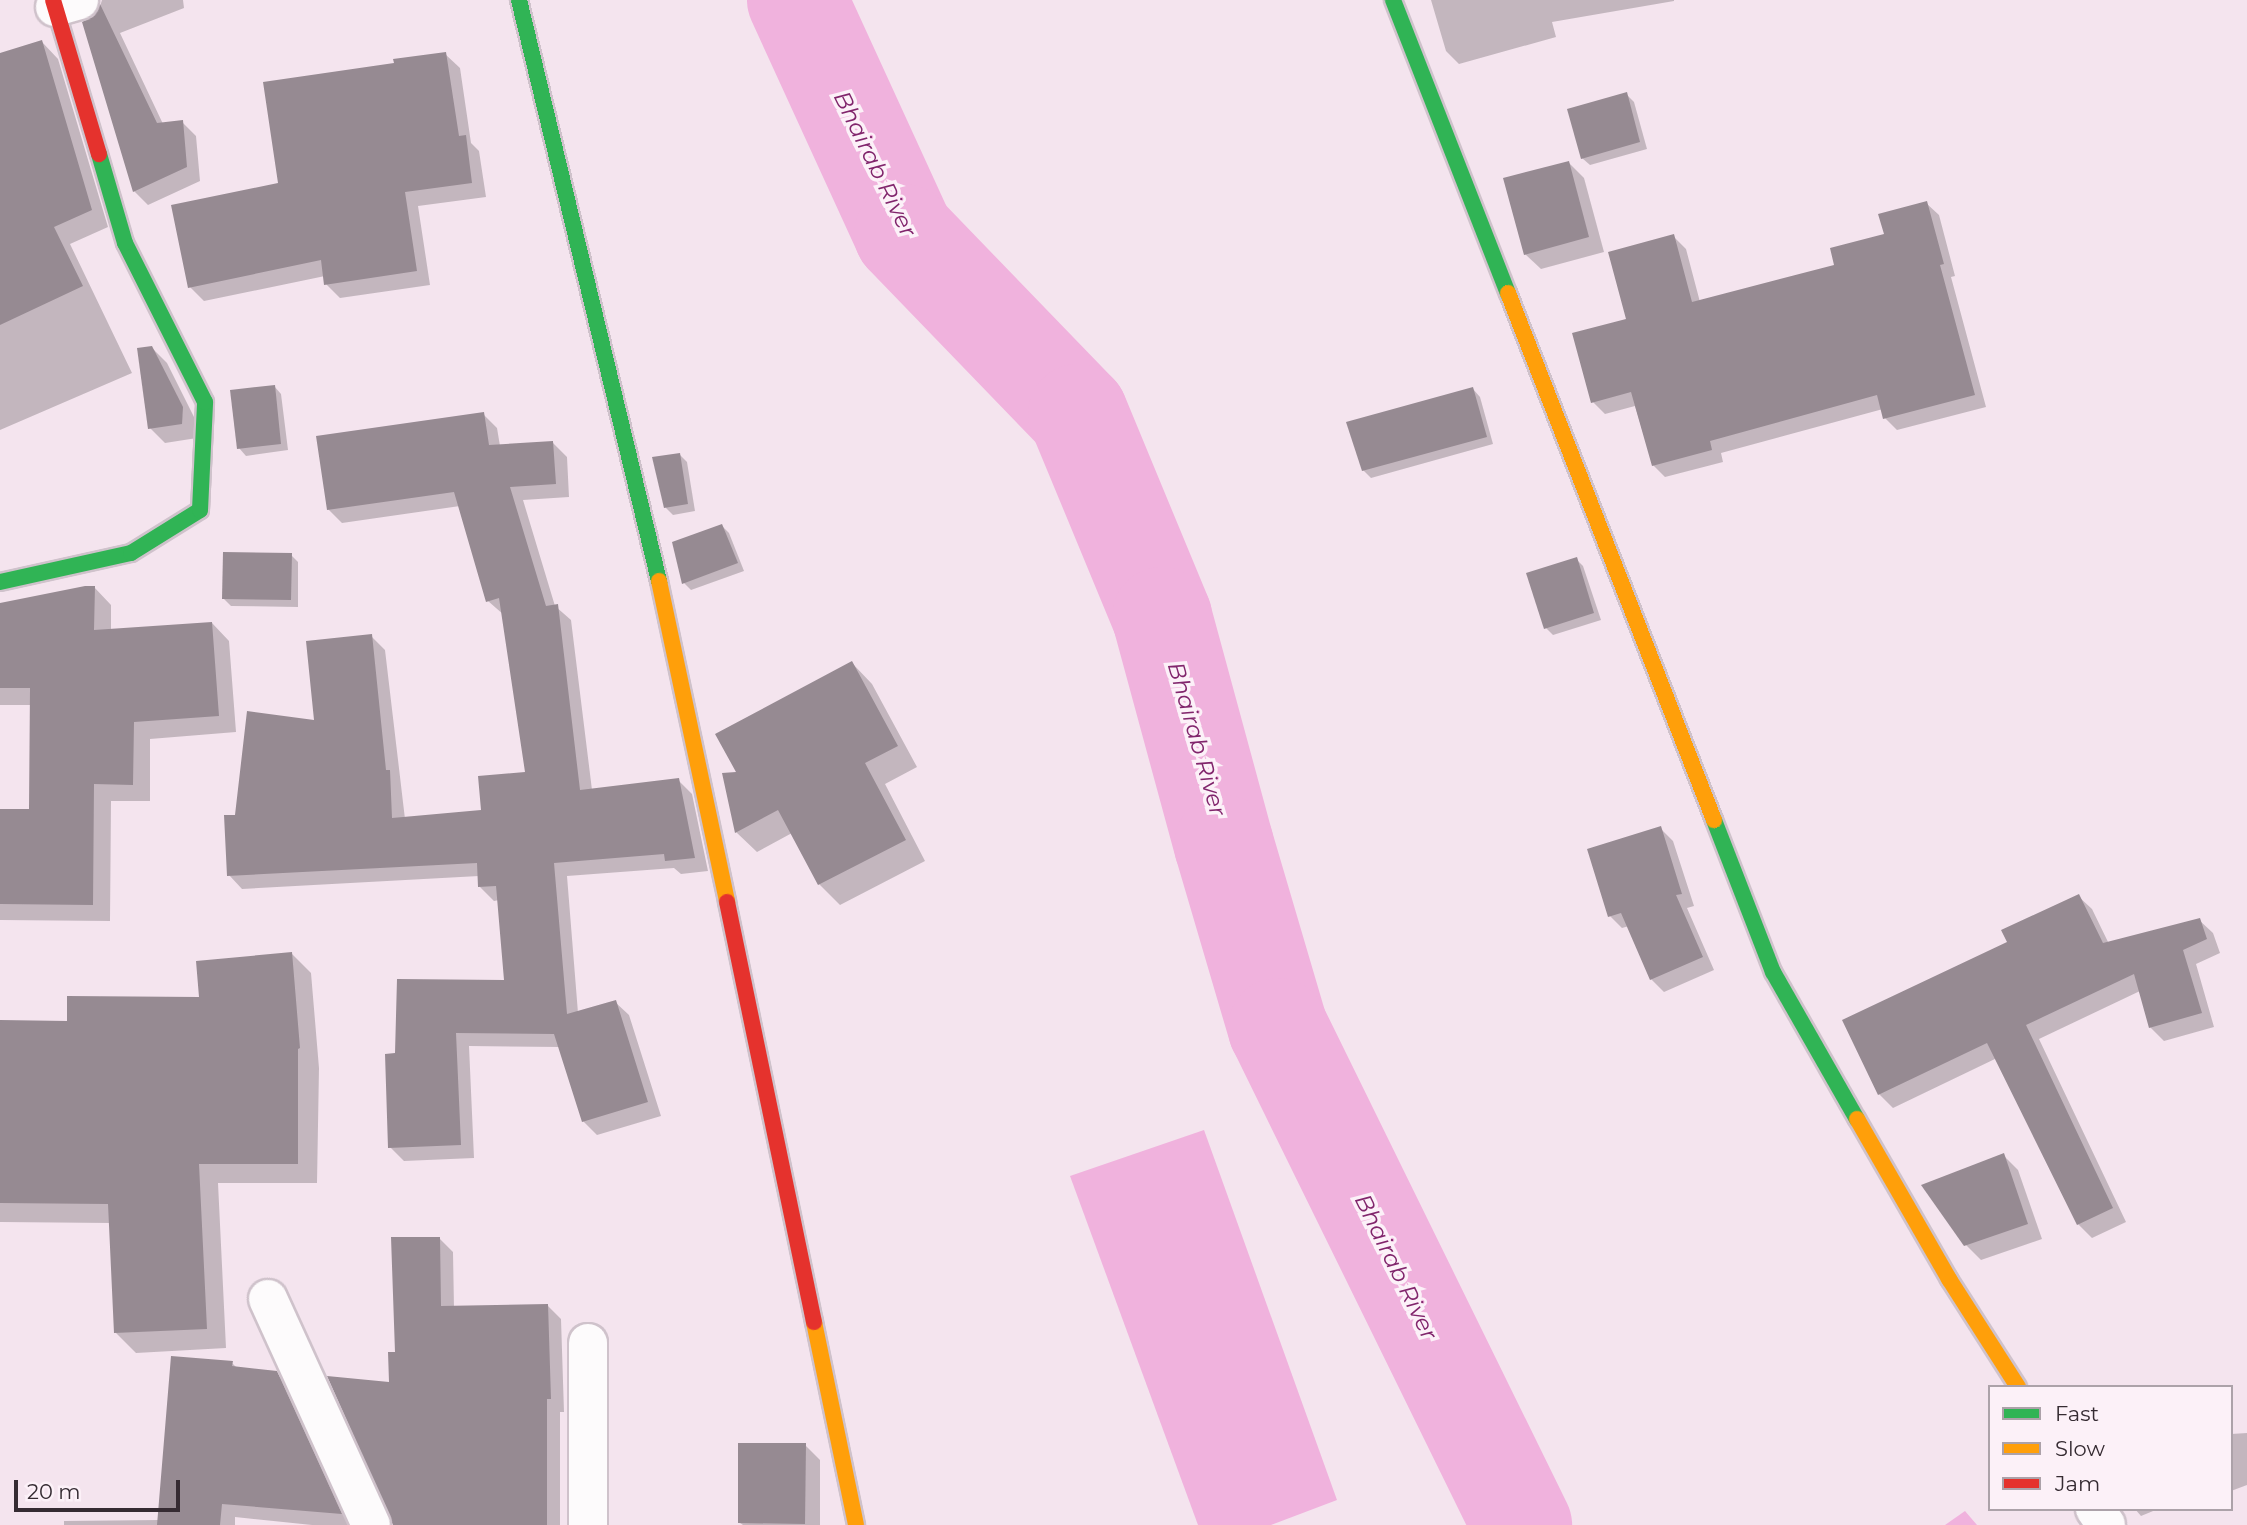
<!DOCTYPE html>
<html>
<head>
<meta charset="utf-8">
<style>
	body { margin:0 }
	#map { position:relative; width:2247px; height:1525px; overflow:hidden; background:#f4e4ee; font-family:Montserrat,sans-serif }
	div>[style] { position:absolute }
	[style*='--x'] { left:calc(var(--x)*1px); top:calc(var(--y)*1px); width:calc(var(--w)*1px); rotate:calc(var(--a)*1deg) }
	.water>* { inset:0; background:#f0b2dd }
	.shadow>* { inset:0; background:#0003 }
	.river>* { height:100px; margin:-50px; padding:0 50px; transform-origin:50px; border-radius:50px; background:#f0b2dd }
	.building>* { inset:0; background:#968a92 }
	.roads { filter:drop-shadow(2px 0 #cfc2cb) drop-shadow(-2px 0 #cfc2cb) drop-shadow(0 2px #cfc2cb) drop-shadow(0 -2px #cfc2cb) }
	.street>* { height:38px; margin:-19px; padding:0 19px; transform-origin:19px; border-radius:19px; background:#fdfbfc }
	.fast>* { height:16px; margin:-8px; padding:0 8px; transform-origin:8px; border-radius:8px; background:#30b455 }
	.slow>* { height:16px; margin:-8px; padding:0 8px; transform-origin:8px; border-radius:8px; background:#ff9f0a }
	.jam>* { height:16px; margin:-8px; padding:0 8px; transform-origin:8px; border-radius:8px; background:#e5322d }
	span { translate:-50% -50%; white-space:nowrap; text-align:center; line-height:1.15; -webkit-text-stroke:7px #fcf1f8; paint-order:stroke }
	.water-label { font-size:23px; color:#81256c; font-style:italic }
	.legend { position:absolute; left:1988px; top:1385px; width:245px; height:126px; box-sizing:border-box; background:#fcf1f8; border:2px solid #aca2a9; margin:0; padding:9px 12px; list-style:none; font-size:21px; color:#352b32 }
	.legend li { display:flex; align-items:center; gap:14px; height:35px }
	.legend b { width:35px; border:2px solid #aca2a9 }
	.scale { position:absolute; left:14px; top:1480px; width:166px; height:32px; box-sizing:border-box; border:4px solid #352b32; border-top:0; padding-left:9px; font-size:21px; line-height:24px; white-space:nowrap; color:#352b32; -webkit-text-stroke:5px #fcf1f8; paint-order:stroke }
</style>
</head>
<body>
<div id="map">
	<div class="water">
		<i style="clip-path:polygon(1204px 1130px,1337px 1500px,1271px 1525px,1198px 1525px,1070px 1176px)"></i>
		<i style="clip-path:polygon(1965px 1511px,1977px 1525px,1945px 1525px)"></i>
	</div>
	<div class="shadow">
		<i style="clip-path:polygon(102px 0,183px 0,184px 8px,120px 33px,163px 124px,182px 122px,196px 136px,200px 181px,148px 205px,134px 191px,97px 16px)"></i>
		<i style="clip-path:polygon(1431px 0,1674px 0,1674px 1px,1552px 22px,1556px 37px,1459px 64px,1446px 51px)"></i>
		<i style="clip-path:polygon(42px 42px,58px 59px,108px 227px,70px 244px,132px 373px,0 430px,0 55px)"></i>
		<i style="clip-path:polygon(445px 54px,460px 68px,471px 143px,479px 151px,486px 197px,418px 206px,430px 285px,340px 298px,326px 284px,325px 276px,204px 301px,190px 287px,280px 184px)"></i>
		<i style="clip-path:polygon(1626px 94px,1634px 102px,1647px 149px,1590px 165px,1582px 158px)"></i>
		<i style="clip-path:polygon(1568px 162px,1584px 178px,1604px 252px,1541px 269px,1525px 254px)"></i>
		<i style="clip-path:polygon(1926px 203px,1939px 215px,1955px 276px,1951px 277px,1986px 407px,1897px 430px,1885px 418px,1883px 409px,1721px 453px,1723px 462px,1665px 477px,1653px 465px,1635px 406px,1605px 414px,1593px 402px,1629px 320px,1673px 236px,1686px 249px,1700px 302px,1836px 266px,1886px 235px)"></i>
		<i style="clip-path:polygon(152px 348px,167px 363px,197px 423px,197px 438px,165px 443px,150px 428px)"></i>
		<i style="clip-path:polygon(274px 386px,281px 394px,288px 450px,246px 456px,239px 448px)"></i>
		<i style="clip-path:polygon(1473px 389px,1480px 397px,1493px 444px,1371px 478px,1363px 470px)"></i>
		<i style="clip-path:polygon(483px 414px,497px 428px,500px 446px,553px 443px,567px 457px,569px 497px,523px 500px,555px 606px,571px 620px,592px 790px,678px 780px,692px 794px,708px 871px,681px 874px,674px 868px,567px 876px,578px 1013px,615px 1002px,629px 1015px,661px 1116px,597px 1135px,583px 1121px,560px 1047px,469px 1046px,474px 1158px,404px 1161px,390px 1147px,397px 1055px,506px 982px,499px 900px,494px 901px,480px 887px,479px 876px,242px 889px,229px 875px,236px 816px,316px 722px,371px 636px,385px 650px,405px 819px,483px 812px,527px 773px,504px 615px,488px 601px,460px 506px,342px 523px,328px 509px)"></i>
		<i style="clip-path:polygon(680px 455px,687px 462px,695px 511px,673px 515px,666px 508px)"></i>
		<i style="clip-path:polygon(722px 526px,729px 533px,744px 571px,691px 590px,684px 583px)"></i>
		<i style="clip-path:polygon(291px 555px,298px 562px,298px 607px,231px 606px,224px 599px)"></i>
		<i style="clip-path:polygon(1576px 559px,1583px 566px,1601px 620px,1553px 635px,1546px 628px)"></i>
		<i style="clip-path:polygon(94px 587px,111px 605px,111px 631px,212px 623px,229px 641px,236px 732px,150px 739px,150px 801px,111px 801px,110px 921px,0 920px,0 811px,31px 811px,32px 705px,0 705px,0 605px)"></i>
		<i style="clip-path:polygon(852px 663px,872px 684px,917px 767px,885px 784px,925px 861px,840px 905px,819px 884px,792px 833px,757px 852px,736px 832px,739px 773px)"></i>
		<i style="clip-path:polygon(1660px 828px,1673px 841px,1694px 906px,1687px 908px,1714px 970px,1664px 992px,1651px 979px,1629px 926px,1622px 928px,1610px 916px)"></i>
		<i style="clip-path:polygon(2078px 896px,2092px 909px,2109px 944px,2199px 920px,2213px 933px,2220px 953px,2196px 964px,2214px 1027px,2164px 1041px,2150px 1027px,2140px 991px,2039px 1039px,2126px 1222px,2092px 1238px,2078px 1224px,1997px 1058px,1893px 1108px,1879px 1094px,2009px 942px)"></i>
		<i style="clip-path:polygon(291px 953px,311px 973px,319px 1068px,317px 1183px,218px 1183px,226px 1348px,136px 1353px,116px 1333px,111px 1223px,0 1222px,0 1022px,69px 1023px,201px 999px)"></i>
		<i style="clip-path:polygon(2003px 1155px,2018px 1170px,2042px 1239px,1981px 1260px,1966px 1245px)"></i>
		<i style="clip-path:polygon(439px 1238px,453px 1252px,454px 1308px,548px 1306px,561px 1319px,564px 1412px,560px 1412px,560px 1525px,394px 1525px,391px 1384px,397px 1354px)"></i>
		<i style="clip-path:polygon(232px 1363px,238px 1369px,276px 1373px,290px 1387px,353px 1525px,312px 1525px,235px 1517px,235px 1525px,64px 1525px,64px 1521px,159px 1520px)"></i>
		<i style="clip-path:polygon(2247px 1433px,2247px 1485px,2231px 1491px,2231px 1434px)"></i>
		<i style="clip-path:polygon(805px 1445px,820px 1460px,820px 1525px,743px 1525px,740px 1523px)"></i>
		<i style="clip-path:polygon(2135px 1509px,2158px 1509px,2141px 1516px)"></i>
	</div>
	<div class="river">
		<i style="--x:797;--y:0;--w:257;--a:65.4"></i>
		<i style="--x:904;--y:234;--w:250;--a:46"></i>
		<i style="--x:1078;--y:414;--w:220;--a:67.5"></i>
		<i style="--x:1162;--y:617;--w:236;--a:74.8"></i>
		<i style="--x:1224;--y:845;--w:191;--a:73.6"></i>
		<i style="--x:1278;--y:1028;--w:554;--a:63.85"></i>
	</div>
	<div class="building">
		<i style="clip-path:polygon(100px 4px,157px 123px,183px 120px,187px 167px,133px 192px,82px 22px,94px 16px)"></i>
		<i style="clip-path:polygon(42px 40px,92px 210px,54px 227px,83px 286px,0 325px,0 53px)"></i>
		<i style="clip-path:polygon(446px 52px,459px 136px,466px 135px,472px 183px,405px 192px,417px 271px,324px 285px,321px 260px,188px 288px,171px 205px,278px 183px,263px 82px,394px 63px,393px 59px)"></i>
		<i style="clip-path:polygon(1627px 92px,1640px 142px,1581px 159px,1567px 109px)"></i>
		<i style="clip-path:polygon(1569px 161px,1589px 237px,1524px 255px,1503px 178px)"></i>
		<i style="clip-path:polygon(1927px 201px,1944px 264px,1940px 265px,1975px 395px,1883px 419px,1877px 395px,1710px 441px,1712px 450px,1652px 466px,1631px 392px,1591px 403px,1572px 333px,1626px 319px,1608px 252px,1674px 234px,1692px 302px,1834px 265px,1830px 248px,1884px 234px,1878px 214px)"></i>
		<i style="clip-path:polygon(152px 346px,183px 407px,182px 424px,148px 429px,137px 348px)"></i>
		<i style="clip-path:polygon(275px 385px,281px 444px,237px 449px,230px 390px)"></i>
		<i style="clip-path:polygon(1473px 387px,1487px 437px,1362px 471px,1346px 422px)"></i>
		<i style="clip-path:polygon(484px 412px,489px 445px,553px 441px,556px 484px,510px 487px,546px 606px,558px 604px,580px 790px,679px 778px,695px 858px,665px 861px,664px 854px,554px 863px,567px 1014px,616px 1000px,648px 1102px,582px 1122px,554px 1034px,456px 1033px,461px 1145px,388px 1148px,385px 1054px,395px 1053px,397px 979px,504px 980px,496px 886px,478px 887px,477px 863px,227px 876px,224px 815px,235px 815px,247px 711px,314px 720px,306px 641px,372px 634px,386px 770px,390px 770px,392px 818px,481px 810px,478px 776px,525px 772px,499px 598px,486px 602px,454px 492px,327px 510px,316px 436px)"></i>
		<i style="clip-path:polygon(680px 453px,688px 504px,664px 508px,652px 457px)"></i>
		<i style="clip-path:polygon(722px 524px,738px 563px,682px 584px,672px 542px)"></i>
		<i style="clip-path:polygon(223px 552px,292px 553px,291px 600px,222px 599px)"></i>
		<i style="clip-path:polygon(1577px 557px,1594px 613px,1544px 629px,1526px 573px)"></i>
		<i style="clip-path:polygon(85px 586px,95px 586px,94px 630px,212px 622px,219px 716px,134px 722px,133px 785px,94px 784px,93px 905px,0 904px,0 809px,29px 809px,30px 688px,0 688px,0 603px)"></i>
		<i style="clip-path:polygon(852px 661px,898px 746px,865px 763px,906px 840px,818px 885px,778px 810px,735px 833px,722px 773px,736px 772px,715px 734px)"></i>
		<i style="clip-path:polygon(1661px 826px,1682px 894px,1676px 895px,1703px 957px,1650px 980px,1621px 913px,1608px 917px,1587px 849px)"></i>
		<i style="clip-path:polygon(2079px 894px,2103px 943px,2200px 918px,2207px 939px,2183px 950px,2202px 1013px,2149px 1028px,2134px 974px,2026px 1025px,2113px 1208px,2077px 1225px,1987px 1043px,1878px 1095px,1842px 1020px,2007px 942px,2001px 930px)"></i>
		<i style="clip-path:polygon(292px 952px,300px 1048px,298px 1049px,298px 1164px,199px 1164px,207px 1329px,114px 1333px,108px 1204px,0 1203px,0 1020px,67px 1021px,67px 996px,199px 997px,196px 961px)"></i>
		<i style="clip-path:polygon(2004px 1153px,2028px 1224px,1964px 1246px,1921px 1185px)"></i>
		<i style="clip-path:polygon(391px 1237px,440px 1237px,441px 1306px,548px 1304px,551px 1399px,547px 1399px,547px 1525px,393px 1525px,327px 1376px,389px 1382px,388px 1352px,395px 1352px)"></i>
		<i style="clip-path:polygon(171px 1356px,233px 1361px,232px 1366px,277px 1371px,342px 1514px,222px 1504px,220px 1525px,157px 1525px)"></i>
		<i style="clip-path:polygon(738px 1443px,806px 1443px,805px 1524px,738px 1523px)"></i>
	</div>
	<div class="roads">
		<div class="street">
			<i style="--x:55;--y:7;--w:25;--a:-16"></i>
			<i style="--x:268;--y:1299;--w:248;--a:65.5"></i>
			<i style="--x:588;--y:1343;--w:182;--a:90"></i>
			<i style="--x:2095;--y:1509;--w:19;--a:55"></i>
		</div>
		<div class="fast">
			<i style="--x:519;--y:0;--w:598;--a:76.45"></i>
			<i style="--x:1393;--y:0;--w:315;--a:68.6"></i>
			<i style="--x:0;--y:582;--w:134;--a:-12.5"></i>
			<i style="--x:131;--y:553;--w:81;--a:-31.9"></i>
			<i style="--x:200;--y:510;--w:108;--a:-87.3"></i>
			<i style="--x:205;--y:402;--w:178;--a:-116.7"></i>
			<i style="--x:125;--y:243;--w:93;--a:-106.3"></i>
			<i style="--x:1714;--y:820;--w:163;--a:68.8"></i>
			<i style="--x:1773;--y:972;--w:169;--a:60.3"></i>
		</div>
		<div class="slow">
			<i style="--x:1508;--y:293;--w:566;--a:68.65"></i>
			<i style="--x:659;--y:581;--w:328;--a:78"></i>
			<i style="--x:1857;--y:1119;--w:185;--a:60.1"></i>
			<i style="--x:1949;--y:1279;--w:128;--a:57.4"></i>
			<i style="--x:814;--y:1322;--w:207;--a:78.3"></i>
		</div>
		<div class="jam">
			<i style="--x:53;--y:0;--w:161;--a:73.4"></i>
			<i style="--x:727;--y:902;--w:429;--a:78.3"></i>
		</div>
	</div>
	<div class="water-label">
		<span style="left:875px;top:164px;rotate:64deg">Bhairab River</span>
		<span style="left:1197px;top:739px;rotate:74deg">Bhairab River</span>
		<span style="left:1396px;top:1267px;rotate:64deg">Bhairab River</span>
	</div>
	<ul class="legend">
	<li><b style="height:9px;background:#30b455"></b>Fast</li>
	<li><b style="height:9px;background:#ff9f0a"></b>Slow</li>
	<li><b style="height:9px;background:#e5322d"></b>Jam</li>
	</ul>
	<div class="scale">20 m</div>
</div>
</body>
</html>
